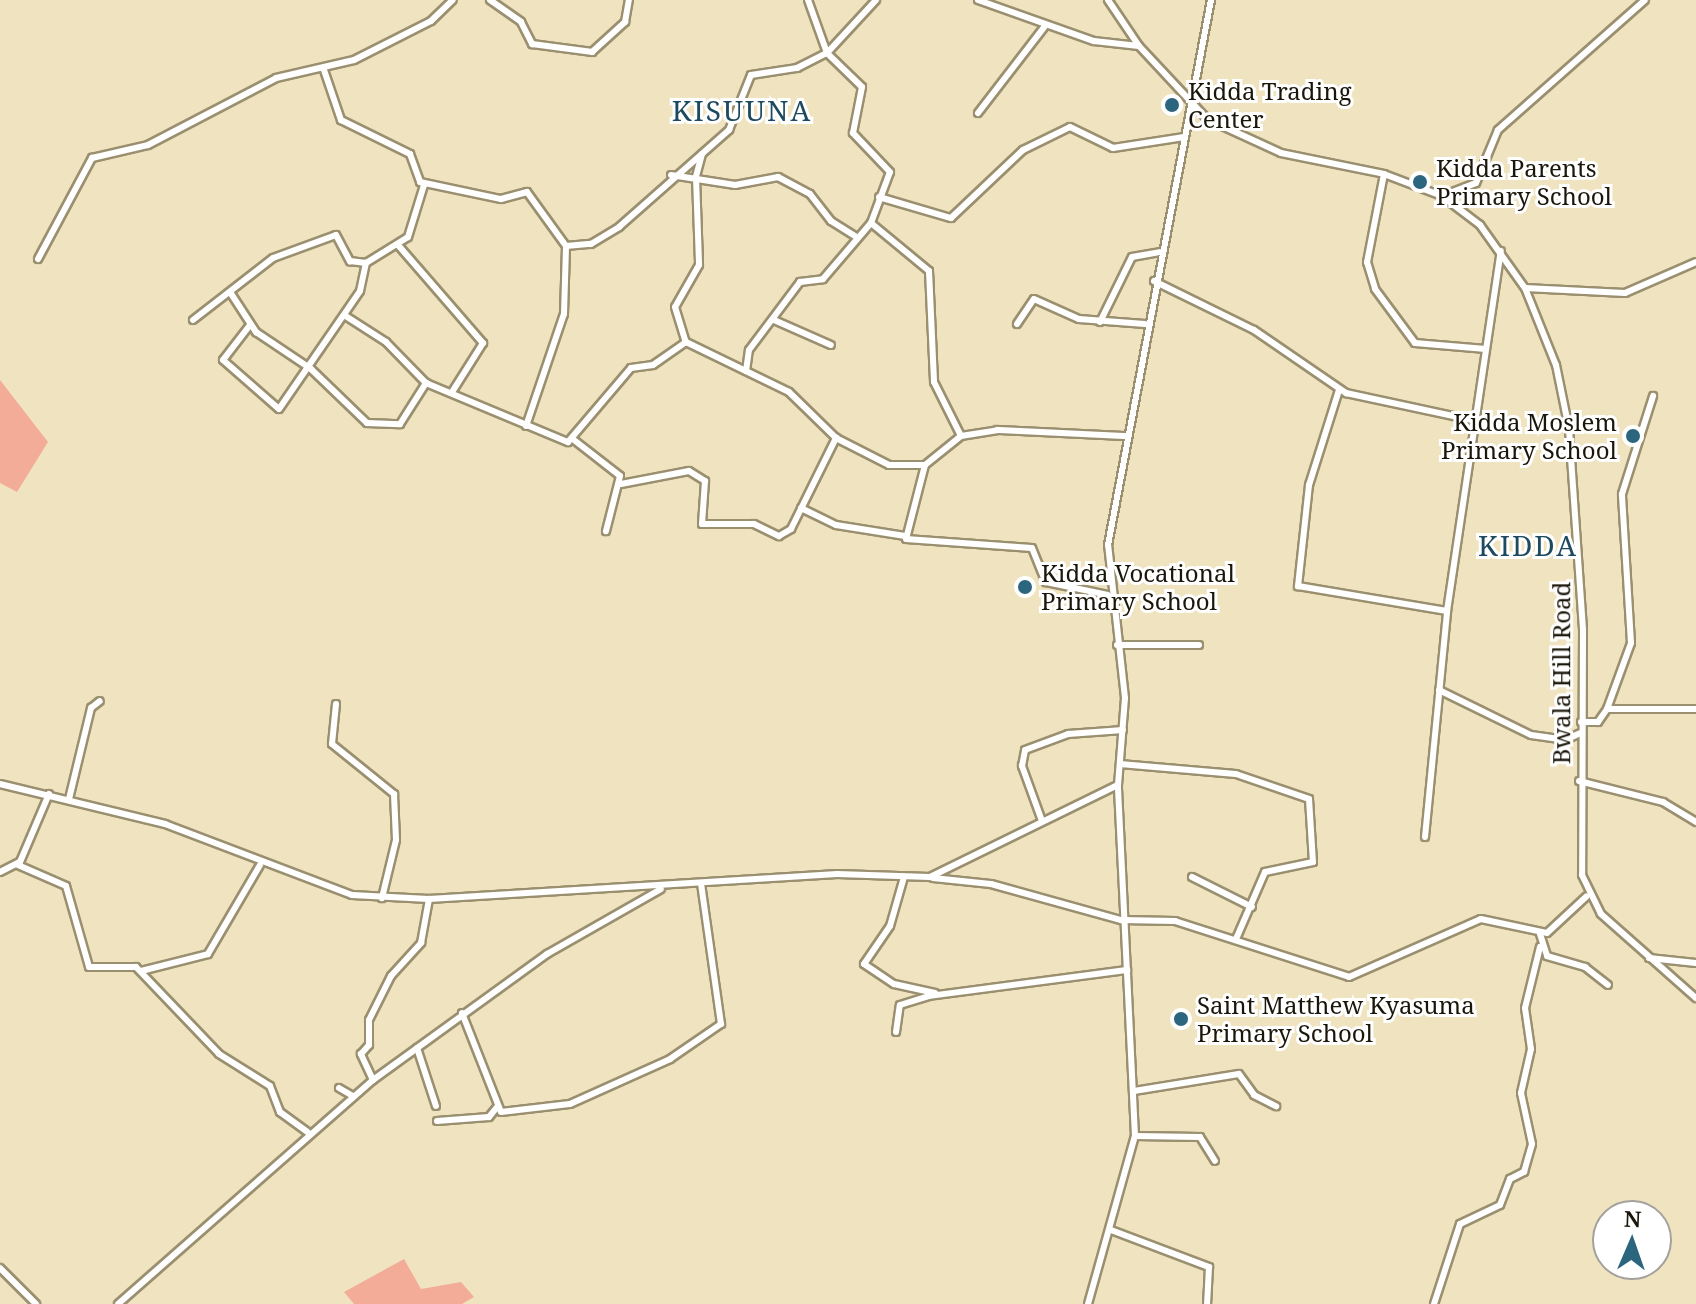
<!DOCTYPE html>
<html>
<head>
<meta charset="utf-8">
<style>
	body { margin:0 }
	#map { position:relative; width:1696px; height:1304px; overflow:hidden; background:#efe3c0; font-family:"Noto Serif",serif }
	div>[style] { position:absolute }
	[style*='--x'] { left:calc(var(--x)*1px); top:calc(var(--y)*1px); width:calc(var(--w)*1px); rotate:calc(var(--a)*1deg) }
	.green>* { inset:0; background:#f3ac98 }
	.roads { filter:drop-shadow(2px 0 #9a8f6f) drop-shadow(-2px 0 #9a8f6f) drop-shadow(0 2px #9a8f6f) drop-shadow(0 -2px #9a8f6f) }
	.minor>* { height:6px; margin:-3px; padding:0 3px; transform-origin:3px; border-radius:3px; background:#fff }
	.dots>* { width:22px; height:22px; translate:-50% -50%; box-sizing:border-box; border:4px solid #fff; border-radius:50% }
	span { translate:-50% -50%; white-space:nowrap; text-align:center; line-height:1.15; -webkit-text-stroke:6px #fff; paint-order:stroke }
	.poi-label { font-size:24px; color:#1b160a }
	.left { translate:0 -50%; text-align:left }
	.right { translate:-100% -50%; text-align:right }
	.street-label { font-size:24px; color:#1b160a }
	.quarter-label { font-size:28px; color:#1d4a5f; letter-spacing:2px }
	.north { position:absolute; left:1592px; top:1200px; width:80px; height:80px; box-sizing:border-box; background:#fff; border:2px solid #a4a29d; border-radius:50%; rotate:2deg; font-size:22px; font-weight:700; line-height:32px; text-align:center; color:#1b160a }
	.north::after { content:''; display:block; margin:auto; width:28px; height:36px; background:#2c657e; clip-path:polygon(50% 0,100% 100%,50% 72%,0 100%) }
</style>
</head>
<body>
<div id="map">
	<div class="green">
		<i style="clip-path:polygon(0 380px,48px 442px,17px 492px,0 483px)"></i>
		<i style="clip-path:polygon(404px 1259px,421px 1289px,461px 1282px,474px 1297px,462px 1304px,354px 1304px,344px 1292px)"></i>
	</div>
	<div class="roads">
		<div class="minor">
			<i style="--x:490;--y:0;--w:38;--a:35"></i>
			<i style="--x:521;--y:22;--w:25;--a:63"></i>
			<i style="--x:532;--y:44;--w:61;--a:7.6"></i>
			<i style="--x:592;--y:52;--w:45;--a:-42.3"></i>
			<i style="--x:625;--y:22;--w:22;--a:-80"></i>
			<i style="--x:978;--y:0;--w:123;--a:19.5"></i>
			<i style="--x:1094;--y:41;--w:45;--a:6.3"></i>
			<i style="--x:1108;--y:0;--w:55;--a:56"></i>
			<i style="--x:1139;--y:46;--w:100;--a:47"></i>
			<i style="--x:1207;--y:119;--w:81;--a:24.7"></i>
			<i style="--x:1281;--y:153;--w:105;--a:11.5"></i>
			<i style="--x:1384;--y:174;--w:62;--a:20.8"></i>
			<i style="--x:1442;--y:196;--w:48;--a:37.3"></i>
			<i style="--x:1480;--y:225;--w:77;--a:54.5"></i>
			<i style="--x:1525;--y:288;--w:83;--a:68.1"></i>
			<i style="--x:1556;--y:365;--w:65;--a:78.5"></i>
			<i style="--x:1569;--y:429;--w:202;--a:86"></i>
			<i style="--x:1583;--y:631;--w:244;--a:90.2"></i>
			<i style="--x:1582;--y:875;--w:43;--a:64"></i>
			<i style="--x:1601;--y:914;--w:127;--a:41.5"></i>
			<i style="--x:324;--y:70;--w:53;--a:71.2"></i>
			<i style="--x:341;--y:120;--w:77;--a:26.2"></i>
			<i style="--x:410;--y:154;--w:30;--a:70"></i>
			<i style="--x:420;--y:182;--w:83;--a:11.9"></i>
			<i style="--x:501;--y:199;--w:27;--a:-15"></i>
			<i style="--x:527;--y:192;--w:67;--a:54.2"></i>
			<i style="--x:978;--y:113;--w:110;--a:-52.4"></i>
			<i style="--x:702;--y:154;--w:24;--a:105"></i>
			<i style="--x:696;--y:177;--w:88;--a:88"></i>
			<i style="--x:699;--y:265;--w:48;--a:119.7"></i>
			<i style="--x:675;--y:307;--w:37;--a:73"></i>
			<i style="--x:686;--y:342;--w:114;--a:25.9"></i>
			<i style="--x:789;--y:392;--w:66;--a:44.4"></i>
			<i style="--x:836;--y:438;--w:59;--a:27"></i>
			<i style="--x:889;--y:465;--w:36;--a:0"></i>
			<i style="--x:925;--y:465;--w:46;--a:-38.9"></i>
			<i style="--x:961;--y:436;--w:36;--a:-9"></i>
			<i style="--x:997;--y:430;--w:129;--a:2.7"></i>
			<i style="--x:1384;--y:174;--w:90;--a:100.9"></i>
			<i style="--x:1367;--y:262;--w:28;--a:73"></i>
			<i style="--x:1375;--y:289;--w:67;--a:53.5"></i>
			<i style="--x:1415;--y:343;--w:71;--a:4.8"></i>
			<i style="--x:671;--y:175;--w:65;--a:8.9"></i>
			<i style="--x:735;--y:185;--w:44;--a:-10.5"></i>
			<i style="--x:778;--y:177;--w:36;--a:28"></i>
			<i style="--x:810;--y:194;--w:34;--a:52"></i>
			<i style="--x:831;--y:221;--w:31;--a:32"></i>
			<i style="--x:1442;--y:196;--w:36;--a:-21"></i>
			<i style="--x:1476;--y:183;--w:57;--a:-67.5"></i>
			<i style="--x:1498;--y:130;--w:196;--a:-41.5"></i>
			<i style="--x:879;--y:197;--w:75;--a:16.3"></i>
			<i style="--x:951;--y:218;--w:99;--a:-43.4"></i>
			<i style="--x:1023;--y:150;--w:52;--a:-26.1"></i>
			<i style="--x:1070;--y:127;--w:48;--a:26"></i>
			<i style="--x:1113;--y:148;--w:72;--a:-8.8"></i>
			<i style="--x:871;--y:223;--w:75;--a:39.6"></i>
			<i style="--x:929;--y:271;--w:111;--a:87.4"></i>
			<i style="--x:934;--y:382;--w:60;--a:63.4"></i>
			<i style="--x:398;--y:245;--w:130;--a:49.1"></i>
			<i style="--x:483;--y:343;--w:58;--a:122.3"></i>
			<i style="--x:38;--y:259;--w:115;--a:-61.9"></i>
			<i style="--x:92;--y:158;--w:57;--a:-13.1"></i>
			<i style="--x:148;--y:145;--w:144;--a:-27.6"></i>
			<i style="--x:276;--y:78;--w:80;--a:-13"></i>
			<i style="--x:354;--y:60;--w:86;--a:-26.9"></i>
			<i style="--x:431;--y:21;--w:30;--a:-44"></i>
			<i style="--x:1154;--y:281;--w:111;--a:26.1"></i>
			<i style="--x:1254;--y:330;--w:112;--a:34.4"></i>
			<i style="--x:1346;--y:393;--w:134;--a:12.1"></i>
			<i style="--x:1525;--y:288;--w:100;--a:2.9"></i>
			<i style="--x:1625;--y:293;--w:77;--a:-23.6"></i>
			<i style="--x:230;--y:292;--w:48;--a:57"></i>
			<i style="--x:256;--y:332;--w:66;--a:33.9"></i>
			<i style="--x:311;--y:369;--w:78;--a:44"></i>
			<i style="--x:367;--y:423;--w:33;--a:2"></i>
			<i style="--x:400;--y:424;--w:49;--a:-57.6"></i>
			<i style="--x:344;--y:315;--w:50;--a:32.7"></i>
			<i style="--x:386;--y:342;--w:57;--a:45.7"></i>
			<i style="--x:426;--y:383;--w:154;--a:22.6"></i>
			<i style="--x:568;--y:442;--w:97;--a:-49.6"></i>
			<i style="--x:631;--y:368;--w:22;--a:-8"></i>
			<i style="--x:653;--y:365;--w:40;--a:-34.9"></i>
			<i style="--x:193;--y:320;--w:101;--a:-37.8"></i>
			<i style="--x:273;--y:258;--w:67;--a:-20.1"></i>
			<i style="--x:336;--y:235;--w:30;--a:62"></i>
			<i style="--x:350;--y:261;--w:16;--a:7"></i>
			<i style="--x:774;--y:320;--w:62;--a:23.7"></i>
			<i style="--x:1100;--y:322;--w:72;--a:-63.8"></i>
			<i style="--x:1132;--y:257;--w:28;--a:-10"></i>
			<i style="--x:1017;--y:324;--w:30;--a:-56"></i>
			<i style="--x:1034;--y:299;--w:49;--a:24"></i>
			<i style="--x:1079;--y:319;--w:66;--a:4.3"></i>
			<i style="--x:250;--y:325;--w:44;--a:127.6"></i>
			<i style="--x:223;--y:360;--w:74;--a:41.2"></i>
			<i style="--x:279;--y:409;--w:143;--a:-55.5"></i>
			<i style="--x:360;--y:291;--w:29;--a:-78"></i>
			<i style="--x:366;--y:263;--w:49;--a:-31.8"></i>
			<i style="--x:408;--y:237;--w:54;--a:-72.9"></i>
			<i style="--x:746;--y:371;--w:21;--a:-82"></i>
			<i style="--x:749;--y:350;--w:85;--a:-53.1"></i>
			<i style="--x:800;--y:282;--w:23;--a:-7"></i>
			<i style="--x:823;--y:279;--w:74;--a:-49.4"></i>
			<i style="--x:871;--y:223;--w:54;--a:-69.6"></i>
			<i style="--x:890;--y:172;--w:54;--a:-133.5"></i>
			<i style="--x:853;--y:133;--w:47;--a:-78.9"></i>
			<i style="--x:862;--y:87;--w:49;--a:-135.8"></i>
			<i style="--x:827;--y:53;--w:56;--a:-109.7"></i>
			<i style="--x:1339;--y:390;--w:100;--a:107.5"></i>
			<i style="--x:1309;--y:485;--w:102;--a:96.2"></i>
			<i style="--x:1298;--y:586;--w:151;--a:9.5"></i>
			<i style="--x:526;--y:426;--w:118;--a:-71.3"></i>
			<i style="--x:564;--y:314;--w:68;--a:-88.3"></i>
			<i style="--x:566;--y:246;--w:25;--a:-5"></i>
			<i style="--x:591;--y:244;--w:33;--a:-31"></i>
			<i style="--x:619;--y:227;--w:147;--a:-41.4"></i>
			<i style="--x:729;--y:130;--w:59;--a:-68.2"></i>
			<i style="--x:751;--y:75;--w:47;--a:-8.7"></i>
			<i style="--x:797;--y:68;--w:34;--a:-27"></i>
			<i style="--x:827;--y:53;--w:72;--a:-47.2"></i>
			<i style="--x:574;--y:440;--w:58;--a:38"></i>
			<i style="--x:620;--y:476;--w:57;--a:104.3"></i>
			<i style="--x:925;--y:465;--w:76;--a:104.4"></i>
			<i style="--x:906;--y:539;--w:126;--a:4.1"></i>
			<i style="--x:1032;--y:548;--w:37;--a:68"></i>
			<i style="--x:1046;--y:582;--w:63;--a:11.8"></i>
			<i style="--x:621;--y:484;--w:69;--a:-10.8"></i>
			<i style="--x:689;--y:471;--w:19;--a:32"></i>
			<i style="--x:705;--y:481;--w:43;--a:94"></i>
			<i style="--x:702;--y:524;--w:52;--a:0"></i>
			<i style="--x:754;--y:524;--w:28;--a:26"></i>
			<i style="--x:779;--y:536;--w:14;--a:-30"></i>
			<i style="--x:791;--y:529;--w:102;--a:-63.7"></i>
			<i style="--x:801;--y:508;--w:39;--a:26"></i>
			<i style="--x:836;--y:525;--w:70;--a:9.1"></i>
			<i style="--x:1117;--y:645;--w:82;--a:0"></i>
			<i style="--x:1439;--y:690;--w:102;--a:26.1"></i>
			<i style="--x:1531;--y:735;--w:34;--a:8"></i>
			<i style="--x:1565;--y:740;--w:17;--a:-24"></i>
			<i style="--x:336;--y:704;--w:40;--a:95.7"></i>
			<i style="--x:332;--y:744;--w:80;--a:38.9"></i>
			<i style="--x:394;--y:794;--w:46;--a:87.5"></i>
			<i style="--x:396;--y:840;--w:60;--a:103.6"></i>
			<i style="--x:1607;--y:709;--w:89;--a:0"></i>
			<i style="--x:1581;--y:722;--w:17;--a:0"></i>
			<i style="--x:1598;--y:722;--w:16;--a:-55"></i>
			<i style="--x:1607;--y:709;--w:70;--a:-70"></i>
			<i style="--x:1631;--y:643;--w:149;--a:-93.5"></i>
			<i style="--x:1622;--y:494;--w:103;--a:-72.4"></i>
			<i style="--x:1120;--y:764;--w:116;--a:4.9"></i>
			<i style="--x:1236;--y:774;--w:77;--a:18.9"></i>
			<i style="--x:1309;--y:799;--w:63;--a:86.4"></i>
			<i style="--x:1313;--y:862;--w:49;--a:168.2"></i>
			<i style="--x:1265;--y:872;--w:73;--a:113.4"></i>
			<i style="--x:1579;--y:781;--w:87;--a:14"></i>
			<i style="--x:1663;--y:802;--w:39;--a:31"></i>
			<i style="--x:0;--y:784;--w:170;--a:13.6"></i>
			<i style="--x:165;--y:824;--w:200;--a:20.8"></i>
			<i style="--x:352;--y:895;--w:77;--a:3"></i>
			<i style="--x:429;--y:899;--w:409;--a:-3.5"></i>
			<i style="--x:837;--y:874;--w:93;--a:1.8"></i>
			<i style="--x:930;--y:877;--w:209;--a:-26.1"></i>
			<i style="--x:69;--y:799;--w:94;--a:-76.4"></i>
			<i style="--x:91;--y:708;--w:11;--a:-38"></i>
			<i style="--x:1042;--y:821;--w:59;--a:-110"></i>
			<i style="--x:1022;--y:766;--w:16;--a:-79"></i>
			<i style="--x:1025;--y:750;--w:46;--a:-20.4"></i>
			<i style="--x:1068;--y:734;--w:55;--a:-4.2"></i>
			<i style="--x:1425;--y:837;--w:227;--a:-84.4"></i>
			<i style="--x:1447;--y:611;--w:364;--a:-81.5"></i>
			<i style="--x:18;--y:865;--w:52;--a:23.6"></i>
			<i style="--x:66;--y:886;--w:84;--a:74.1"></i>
			<i style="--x:89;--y:967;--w:47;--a:0"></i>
			<i style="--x:136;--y:967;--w:120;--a:46.3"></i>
			<i style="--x:219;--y:1054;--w:60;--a:32.1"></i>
			<i style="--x:270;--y:1086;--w:28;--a:69"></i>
			<i style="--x:280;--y:1112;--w:34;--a:36"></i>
			<i style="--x:0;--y:872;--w:22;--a:-27"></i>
			<i style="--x:20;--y:862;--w:74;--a:-66.9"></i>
			<i style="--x:904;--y:877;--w:51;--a:105.9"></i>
			<i style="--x:890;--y:926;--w:46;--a:124.4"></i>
			<i style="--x:864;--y:964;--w:36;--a:34"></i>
			<i style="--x:894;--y:984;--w:42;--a:12.4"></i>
			<i style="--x:1192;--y:877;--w:67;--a:26.6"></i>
			<i style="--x:933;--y:878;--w:58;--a:5.9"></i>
			<i style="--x:991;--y:884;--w:135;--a:15.5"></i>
			<i style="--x:1121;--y:920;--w:54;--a:1.1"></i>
			<i style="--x:1175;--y:921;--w:183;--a:17.8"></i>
			<i style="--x:1349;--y:977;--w:144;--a:-23.7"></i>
			<i style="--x:1481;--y:919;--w:67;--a:12"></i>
			<i style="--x:1547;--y:933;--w:54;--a:-42.8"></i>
			<i style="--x:1540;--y:934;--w:23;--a:72"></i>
			<i style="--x:1547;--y:956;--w:40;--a:16"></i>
			<i style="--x:1585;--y:967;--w:29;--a:38"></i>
			<i style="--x:1649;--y:958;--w:47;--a:6.1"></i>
			<i style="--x:141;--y:971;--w:69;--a:-14.2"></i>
			<i style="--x:208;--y:954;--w:103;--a:-59.7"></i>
			<i style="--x:462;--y:1013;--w:106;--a:68.5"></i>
			<i style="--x:501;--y:1112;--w:69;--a:-6.6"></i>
			<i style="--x:570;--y:1104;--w:110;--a:-24.2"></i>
			<i style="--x:670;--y:1059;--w:62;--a:-34.5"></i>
			<i style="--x:721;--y:1024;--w:141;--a:-98.1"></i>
			<i style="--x:896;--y:1032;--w:27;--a:-82"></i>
			<i style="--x:900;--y:1005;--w:30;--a:-17"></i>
			<i style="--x:929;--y:996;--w:200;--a:-7.5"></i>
			<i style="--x:417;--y:1048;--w:61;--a:71.9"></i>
			<i style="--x:373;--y:1080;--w:29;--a:-115"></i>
			<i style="--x:361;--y:1054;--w:12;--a:-48"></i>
			<i style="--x:369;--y:1045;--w:25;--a:-90"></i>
			<i style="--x:369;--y:1020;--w:49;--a:-63.4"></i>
			<i style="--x:391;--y:976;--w:45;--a:-47.7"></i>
			<i style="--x:421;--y:943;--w:45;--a:-79.7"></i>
			<i style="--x:339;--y:1088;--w:16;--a:30"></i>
			<i style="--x:1134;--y:1091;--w:106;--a:-9.2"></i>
			<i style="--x:1239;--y:1074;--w:26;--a:54"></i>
			<i style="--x:1254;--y:1095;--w:25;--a:27"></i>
			<i style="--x:437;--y:1121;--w:52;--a:-4.4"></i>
			<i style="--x:489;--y:1117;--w:14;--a:-51"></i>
			<i style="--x:1135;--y:1136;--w:65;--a:0.9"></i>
			<i style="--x:1200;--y:1137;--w:28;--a:58"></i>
			<i style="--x:1111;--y:1230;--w:105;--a:20.7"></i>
			<i style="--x:1209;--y:1267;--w:37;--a:93"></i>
			<i style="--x:0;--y:1268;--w:51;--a:45"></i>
			<i style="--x:118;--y:1304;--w:339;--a:-41.3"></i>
			<i style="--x:373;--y:1080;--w:215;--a:-35.9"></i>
			<i style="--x:547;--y:954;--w:131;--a:-29.7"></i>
			<i style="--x:1088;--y:1304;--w:174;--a:-74.4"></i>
			<i style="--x:1135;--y:1136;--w:351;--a:-92.8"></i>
			<i style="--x:1118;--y:785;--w:87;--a:-85.4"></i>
			<i style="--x:1125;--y:698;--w:154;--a:-96.3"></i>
			<i style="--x:1108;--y:545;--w:555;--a:-79.3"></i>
			<i style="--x:1434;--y:1304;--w:84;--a:-72"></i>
			<i style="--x:1460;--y:1224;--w:44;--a:-25.4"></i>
			<i style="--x:1500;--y:1205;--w:28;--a:-69"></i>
			<i style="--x:1510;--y:1179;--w:16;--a:-27"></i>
			<i style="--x:1524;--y:1172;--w:29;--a:-74"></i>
			<i style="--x:1532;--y:1144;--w:52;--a:-102.2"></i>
			<i style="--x:1521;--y:1093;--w:45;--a:-77.2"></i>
			<i style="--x:1531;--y:1049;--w:41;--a:-98.3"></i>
			<i style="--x:1525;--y:1008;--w:63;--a:-76.2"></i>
		</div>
	</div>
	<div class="dots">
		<i style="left:1172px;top:105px;background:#2c657e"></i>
		<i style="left:1420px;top:182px;background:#2c657e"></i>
		<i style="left:1633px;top:436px;background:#2c657e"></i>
		<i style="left:1025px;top:587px;background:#2c657e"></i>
		<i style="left:1181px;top:1019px;background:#2c657e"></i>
	</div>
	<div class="poi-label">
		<span class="left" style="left:1188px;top:105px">Kidda Trading<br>Center</span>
		<span class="left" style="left:1436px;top:182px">Kidda Parents<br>Primary School</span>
		<span class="right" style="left:1617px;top:436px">Kidda Moslem<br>Primary School</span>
		<span class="left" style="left:1041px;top:587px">Kidda Vocational<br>Primary School</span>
		<span class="left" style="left:1197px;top:1019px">Saint Matthew Kyasuma<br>Primary School</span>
	</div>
	<div class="street-label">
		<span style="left:1561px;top:673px;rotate:-90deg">Bwala Hill Road</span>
	</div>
	<div class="quarter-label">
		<span style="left:742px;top:110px">KISUUNA</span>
		<span style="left:1528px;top:545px">KIDDA</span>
	</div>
	<div class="north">N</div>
</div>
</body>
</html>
